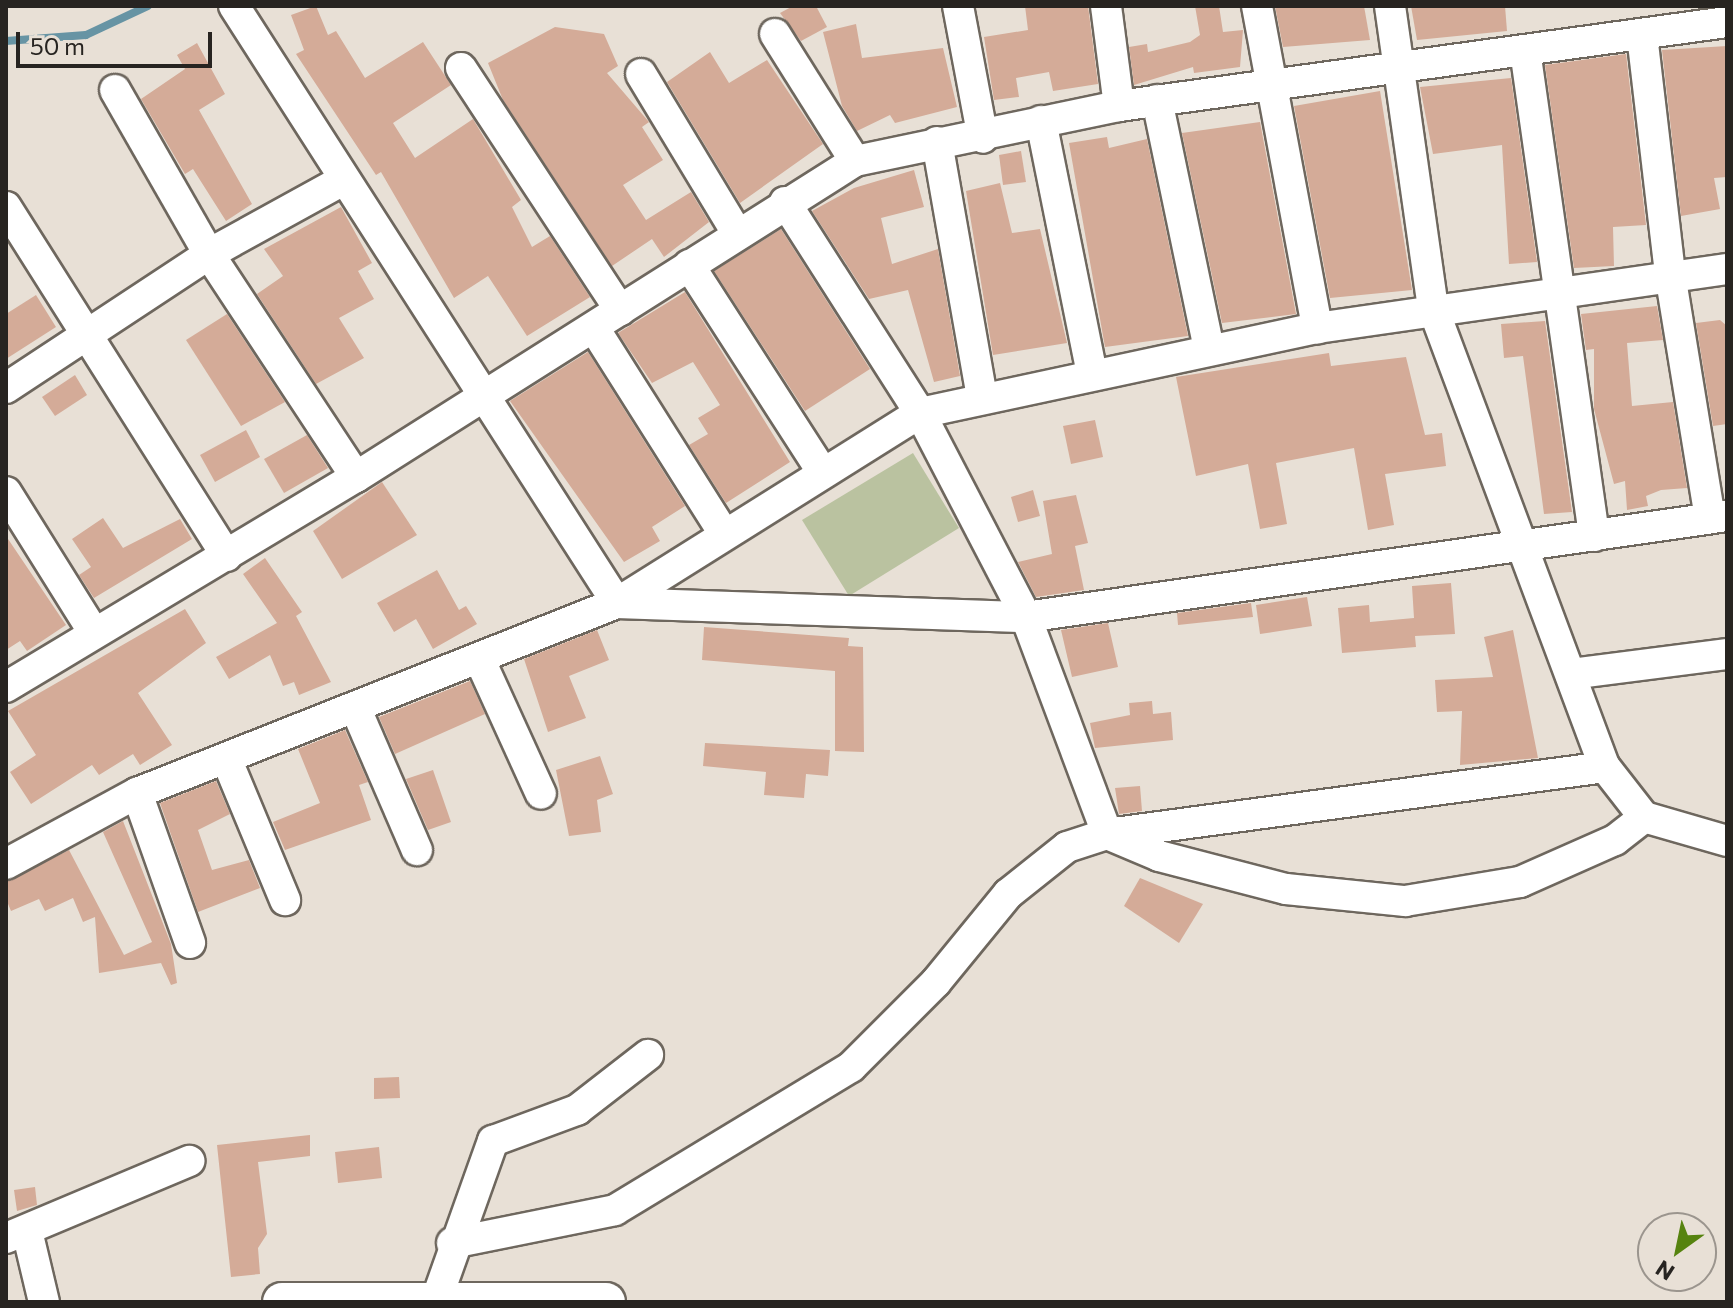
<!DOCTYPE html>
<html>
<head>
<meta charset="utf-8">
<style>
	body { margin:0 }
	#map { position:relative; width:1733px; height:1308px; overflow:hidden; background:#e8e0d6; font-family:Commissioner,sans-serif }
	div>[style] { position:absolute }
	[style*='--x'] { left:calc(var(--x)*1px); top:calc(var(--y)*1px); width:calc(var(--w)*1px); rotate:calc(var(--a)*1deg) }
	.green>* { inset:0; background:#bac2a0 }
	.stream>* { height:8px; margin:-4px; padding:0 4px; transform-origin:4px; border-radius:4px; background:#6794a4 }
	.building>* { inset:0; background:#d4ab98 }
	.roads { filter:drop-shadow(2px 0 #6e675e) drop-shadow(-2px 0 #6e675e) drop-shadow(0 2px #6e675e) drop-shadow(0 -2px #6e675e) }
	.minor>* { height:30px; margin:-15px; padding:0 15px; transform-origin:15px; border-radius:15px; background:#fff }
	.tertiary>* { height:38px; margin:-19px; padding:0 19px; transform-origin:19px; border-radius:19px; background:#fff }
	span { translate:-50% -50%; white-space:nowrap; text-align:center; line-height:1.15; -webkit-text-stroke:6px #e8e0d6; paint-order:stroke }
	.frame { position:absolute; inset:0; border:8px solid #272421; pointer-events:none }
	.north { position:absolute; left:1637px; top:1212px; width:80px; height:80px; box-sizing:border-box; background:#e8e0d6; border:2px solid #9b958e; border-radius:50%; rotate:213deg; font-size:22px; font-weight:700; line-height:32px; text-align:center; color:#272421 }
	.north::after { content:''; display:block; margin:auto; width:28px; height:36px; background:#56830f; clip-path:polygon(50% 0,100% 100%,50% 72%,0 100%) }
	.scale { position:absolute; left:16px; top:32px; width:196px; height:36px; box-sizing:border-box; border:4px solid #272421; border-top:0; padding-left:10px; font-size:24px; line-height:28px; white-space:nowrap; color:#272421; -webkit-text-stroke:6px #e8e0d6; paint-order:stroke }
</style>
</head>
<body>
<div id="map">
	<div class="green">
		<i style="clip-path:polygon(913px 453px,959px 528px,849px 596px,802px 520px)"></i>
	</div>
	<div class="stream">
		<i style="--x:6;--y:41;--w:80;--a:-4.3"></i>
		<i style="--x:86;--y:35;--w:68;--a:-25.1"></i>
	</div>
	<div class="building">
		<i style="clip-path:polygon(316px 6px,328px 35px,336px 31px,365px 78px,423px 42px,451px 85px,393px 123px,415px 158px,473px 119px,521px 200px,512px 207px,532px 247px,550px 236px,590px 297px,527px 336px,488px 276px,454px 298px,381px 172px,376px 175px,296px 54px,304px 50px,291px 15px)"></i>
		<i style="clip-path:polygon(793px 6px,816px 6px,827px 27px,801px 41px,780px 13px)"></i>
		<i style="clip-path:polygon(1025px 6px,1088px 6px,1098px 84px,1053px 91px,1049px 72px,1016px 78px,1019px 97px,994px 100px,984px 37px,1028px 30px)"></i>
		<i style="clip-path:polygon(1195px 6px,1219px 6px,1223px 32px,1243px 30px,1240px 67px,1194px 73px,1193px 67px,1134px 85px,1129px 47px,1147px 44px,1148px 52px,1190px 42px,1200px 35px)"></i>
		<i style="clip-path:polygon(1275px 6px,1364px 6px,1370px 40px,1283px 47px)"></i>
		<i style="clip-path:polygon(1411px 6px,1505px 6px,1507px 31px,1417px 40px)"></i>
		<i style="clip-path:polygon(856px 24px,862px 58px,943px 48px,957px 107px,895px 123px,890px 115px,857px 131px,842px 106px,823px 32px)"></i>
		<i style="clip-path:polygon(555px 27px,604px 34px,618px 66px,607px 73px,649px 122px,642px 127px,663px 160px,623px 185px,646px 220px,691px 192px,709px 222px,664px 257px,652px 239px,612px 266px,503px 100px,488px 63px)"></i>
		<i style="clip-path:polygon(197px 43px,225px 94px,199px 110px,252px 204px,226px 221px,193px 169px,185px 174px,141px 99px,185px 69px,177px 55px)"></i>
		<i style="clip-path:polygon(1727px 46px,1727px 177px,1714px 178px,1720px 209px,1681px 216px,1662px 50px)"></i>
		<i style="clip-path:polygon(710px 52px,729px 83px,767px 60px,823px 144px,740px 203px,667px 82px)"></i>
		<i style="clip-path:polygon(1626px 54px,1646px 225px,1613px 227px,1614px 266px,1574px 268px,1545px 65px)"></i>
		<i style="clip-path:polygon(1511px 78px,1537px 262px,1509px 264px,1502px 145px,1433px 154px,1420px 87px)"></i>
		<i style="clip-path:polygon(1380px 91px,1412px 290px,1330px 298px,1294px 106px)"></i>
		<i style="clip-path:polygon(1260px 122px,1296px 314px,1222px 323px,1182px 133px)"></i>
		<i style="clip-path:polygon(1107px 137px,1109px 148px,1147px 139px,1188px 336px,1105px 347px,1069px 143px)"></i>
		<i style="clip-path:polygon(1021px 151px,1026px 182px,1003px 185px,999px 155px)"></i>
		<i style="clip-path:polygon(914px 170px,924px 207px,881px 218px,892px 264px,938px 249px,960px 376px,934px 382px,908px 290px,869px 299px,812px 211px,854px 188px)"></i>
		<i style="clip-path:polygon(1000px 183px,1012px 233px,1040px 229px,1067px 343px,993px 355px,966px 191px)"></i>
		<i style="clip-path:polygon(341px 207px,372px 263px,358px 271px,374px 299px,339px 318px,364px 358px,316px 384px,257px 294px,283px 276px,264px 249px)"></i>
		<i style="clip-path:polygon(781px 229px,870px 369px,805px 411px,714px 271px)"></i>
		<i style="clip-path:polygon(685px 292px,790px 462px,726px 503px,689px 445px,708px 434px,698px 418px,720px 405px,693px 362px,652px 383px,618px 333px)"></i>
		<i style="clip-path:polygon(36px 295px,56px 327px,6px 359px,6px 314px)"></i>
		<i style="clip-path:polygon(1657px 306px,1663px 340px,1627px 343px,1632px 406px,1673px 402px,1687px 488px,1661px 490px,1646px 496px,1648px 506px,1627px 510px,1625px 481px,1614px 484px,1594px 409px,1594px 349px,1586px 350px,1581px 314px)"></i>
		<i style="clip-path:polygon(227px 314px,285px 402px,241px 426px,186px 340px)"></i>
		<i style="clip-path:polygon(1720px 320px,1727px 326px,1727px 424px,1713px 426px,1696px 323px)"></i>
		<i style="clip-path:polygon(1545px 321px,1572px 512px,1544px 514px,1523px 356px,1504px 358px,1501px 324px)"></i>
		<i style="clip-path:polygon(588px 352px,685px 506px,652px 527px,660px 541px,624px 562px,510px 401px)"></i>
		<i style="clip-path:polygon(1329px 353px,1331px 366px,1406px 357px,1425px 435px,1442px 433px,1446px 466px,1385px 474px,1394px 525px,1368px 530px,1354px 448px,1276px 463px,1287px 524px,1260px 529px,1248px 464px,1196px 476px,1176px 377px)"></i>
		<i style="clip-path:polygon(75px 375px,87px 395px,55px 416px,42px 397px)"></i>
		<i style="clip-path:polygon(1095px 420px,1103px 457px,1071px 464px,1063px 426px)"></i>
		<i style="clip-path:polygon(246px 430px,260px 457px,215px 482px,200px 455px)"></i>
		<i style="clip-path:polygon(307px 435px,328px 468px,284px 493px,264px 459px)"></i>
		<i style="clip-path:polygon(382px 482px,417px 535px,342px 579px,313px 531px)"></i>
		<i style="clip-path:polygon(1033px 490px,1040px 516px,1018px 522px,1011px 497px)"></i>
		<i style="clip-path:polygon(1076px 495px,1088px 543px,1075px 546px,1084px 590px,1036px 597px,1018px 562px,1052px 554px,1043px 501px)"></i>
		<i style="clip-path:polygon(103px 518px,123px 548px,180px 519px,192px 539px,94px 598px,79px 575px,91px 567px,72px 539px)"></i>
		<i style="clip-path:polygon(6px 536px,66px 625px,27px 651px,20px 641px,6px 650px)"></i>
		<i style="clip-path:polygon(265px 558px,302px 612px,296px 616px,331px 682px,299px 695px,294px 682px,283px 686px,270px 655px,229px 679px,216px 657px,277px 623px,243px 574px)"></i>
		<i style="clip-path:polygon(437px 570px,459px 610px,466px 606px,477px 624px,433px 649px,416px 619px,394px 632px,377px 603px)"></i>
		<i style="clip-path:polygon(1451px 583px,1455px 634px,1415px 636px,1416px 647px,1342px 653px,1338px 608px,1369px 605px,1370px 622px,1414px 618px,1412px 586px)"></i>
		<i style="clip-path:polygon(1307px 597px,1312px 626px,1260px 634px,1256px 605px)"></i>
		<i style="clip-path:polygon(1251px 603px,1253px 617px,1178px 625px,1177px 613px)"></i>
		<i style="clip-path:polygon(185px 609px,206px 643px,138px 693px,172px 745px,140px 765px,133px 754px,99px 775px,92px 765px,31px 804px,10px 772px,36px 755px,8px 711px)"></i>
		<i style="clip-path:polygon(1108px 623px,1118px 667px,1072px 677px,1061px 630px)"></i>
		<i style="clip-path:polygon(704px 627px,849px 638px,848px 646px,863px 647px,864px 752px,835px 751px,835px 671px,702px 660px)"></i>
		<i style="clip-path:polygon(597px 630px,609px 660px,569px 676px,586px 718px,548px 732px,524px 659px)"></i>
		<i style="clip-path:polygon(1513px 630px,1538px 758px,1460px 765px,1462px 711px,1437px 712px,1435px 680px,1493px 677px,1484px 637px)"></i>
		<i style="clip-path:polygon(470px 681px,485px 714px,395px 754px,379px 717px)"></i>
		<i style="clip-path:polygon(1152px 701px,1153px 714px,1171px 712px,1173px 740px,1095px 748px,1090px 723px,1130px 715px,1129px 703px)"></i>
		<i style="clip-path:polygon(345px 730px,368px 782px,359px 785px,371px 820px,285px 850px,273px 822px,320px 803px,298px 749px)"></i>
		<i style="clip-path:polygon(705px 743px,830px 750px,828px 776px,806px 774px,804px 798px,764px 795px,766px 772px,703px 766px)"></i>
		<i style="clip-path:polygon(600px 756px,613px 794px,597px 800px,601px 832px,569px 836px,556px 770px)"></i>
		<i style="clip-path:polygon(433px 770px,451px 822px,428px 830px,406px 779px)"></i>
		<i style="clip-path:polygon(216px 781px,230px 814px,198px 830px,212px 870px,249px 860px,260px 888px,198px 912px,160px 803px)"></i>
		<i style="clip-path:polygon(1140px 786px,1142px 811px,1119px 814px,1115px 788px)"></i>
		<i style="clip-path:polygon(123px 821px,171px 944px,177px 983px,171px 985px,161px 963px,99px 973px,95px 917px,83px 922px,73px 898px,45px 911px,39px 899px,11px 911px,6px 899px,6px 882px,69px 850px,124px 955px,152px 942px,103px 832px)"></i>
		<i style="clip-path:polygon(1140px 878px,1203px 904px,1179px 943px,1124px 906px)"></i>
		<i style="clip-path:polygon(399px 1077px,400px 1098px,374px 1099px,374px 1078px)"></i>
		<i style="clip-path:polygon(310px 1135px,310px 1156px,258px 1162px,267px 1234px,258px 1248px,260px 1274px,231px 1277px,217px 1145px)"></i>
		<i style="clip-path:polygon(379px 1147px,382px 1178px,338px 1183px,335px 1152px)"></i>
		<i style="clip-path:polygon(35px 1187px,37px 1205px,17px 1211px,14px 1190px)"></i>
	</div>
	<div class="roads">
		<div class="minor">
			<i style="--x:234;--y:6;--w:709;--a:57.32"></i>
			<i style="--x:617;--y:603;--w:409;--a:2"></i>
			<i style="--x:1026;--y:617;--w:708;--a:-8.2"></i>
			<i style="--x:958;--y:6;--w:134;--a:79.3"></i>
			<i style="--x:1106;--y:6;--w:101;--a:82.6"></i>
			<i style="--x:1257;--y:6;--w:328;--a:79.4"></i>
			<i style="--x:1390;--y:6;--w:305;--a:81.9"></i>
			<i style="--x:1433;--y:308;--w:490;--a:69.5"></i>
			<i style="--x:1605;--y:767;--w:63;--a:52"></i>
			<i style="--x:1644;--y:817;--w:86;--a:16.1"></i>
			<i style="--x:775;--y:34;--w:150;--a:57.8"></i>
			<i style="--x:1642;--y:35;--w:241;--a:83.3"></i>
			<i style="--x:1670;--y:274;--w:247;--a:80.7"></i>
			<i style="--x:1525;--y:50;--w:491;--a:81.9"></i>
			<i style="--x:461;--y:68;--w:290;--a:56.7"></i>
			<i style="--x:641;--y:74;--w:186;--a:58.9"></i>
			<i style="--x:115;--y:90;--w:189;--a:60.2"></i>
			<i style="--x:209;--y:254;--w:267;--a:56.6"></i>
			<i style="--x:1157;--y:100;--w:254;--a:78.2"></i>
			<i style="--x:1041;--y:121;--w:258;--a:78.6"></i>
			<i style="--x:937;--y:142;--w:258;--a:80"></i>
			<i style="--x:785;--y:202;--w:250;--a:57.4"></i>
			<i style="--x:920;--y:413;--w:230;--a:62.5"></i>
			<i style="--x:1026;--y:617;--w:232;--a:69.5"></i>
			<i style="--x:1107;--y:834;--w:502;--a:-7.66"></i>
			<i style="--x:6;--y:207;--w:413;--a:57.7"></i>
			<i style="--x:689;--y:265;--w:247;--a:57.2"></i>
			<i style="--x:594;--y:328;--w:244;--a:57.7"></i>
			<i style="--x:6;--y:388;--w:243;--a:-33.4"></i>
			<i style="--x:209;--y:254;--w:151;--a:-28.9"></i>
			<i style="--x:6;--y:492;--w:166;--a:58"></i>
			<i style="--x:479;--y:658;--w:149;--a:65.5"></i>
			<i style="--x:1571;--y:674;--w:157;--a:-7.3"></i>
			<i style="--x:6;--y:687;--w:408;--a:-31"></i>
			<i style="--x:356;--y:477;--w:591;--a:-32.34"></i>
			<i style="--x:855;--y:161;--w:270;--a:-11.8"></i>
			<i style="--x:1119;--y:106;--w:614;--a:-7.87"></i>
			<i style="--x:355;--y:707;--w:156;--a:66.6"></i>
			<i style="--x:226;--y:758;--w:154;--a:67.4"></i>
			<i style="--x:137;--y:793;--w:159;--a:70.5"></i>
			<i style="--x:6;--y:864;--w:149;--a:-28.5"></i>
			<i style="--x:137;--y:793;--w:516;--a:-21.6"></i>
			<i style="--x:617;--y:603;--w:358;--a:-32.1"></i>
			<i style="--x:920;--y:413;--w:406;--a:-12.1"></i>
			<i style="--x:1317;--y:328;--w:414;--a:-8.2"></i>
			<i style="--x:28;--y:1235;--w:69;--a:76.6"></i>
			<i style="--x:6;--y:1238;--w:199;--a:-22.8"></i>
			<i style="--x:452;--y:1243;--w:166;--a:-11.4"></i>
			<i style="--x:615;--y:1210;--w:276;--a:-31.2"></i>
			<i style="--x:851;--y:1067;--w:120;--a:-45"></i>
			<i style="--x:936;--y:982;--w:114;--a:-50.7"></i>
			<i style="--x:1008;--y:894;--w:75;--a:-38.5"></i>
			<i style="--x:1067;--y:847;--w:42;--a:-18"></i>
			<i style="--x:1107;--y:834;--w:56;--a:22.9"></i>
			<i style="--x:1159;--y:856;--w:131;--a:14.6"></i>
			<i style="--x:1286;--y:889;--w:120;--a:5.8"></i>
			<i style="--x:1405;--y:901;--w:117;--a:-9.4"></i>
			<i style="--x:1520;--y:882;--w:104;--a:-23.9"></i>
			<i style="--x:1615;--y:840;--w:37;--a:-38"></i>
			<i style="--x:437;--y:1298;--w:167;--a:-70.4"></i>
			<i style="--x:493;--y:1141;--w:90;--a:-20.3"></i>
			<i style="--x:577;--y:1110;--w:90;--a:-37.8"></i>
		</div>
		<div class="tertiary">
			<i style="--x:282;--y:1302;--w:324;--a:0"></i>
		</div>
	</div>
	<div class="frame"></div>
	<div class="north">N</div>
	<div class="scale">50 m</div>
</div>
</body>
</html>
